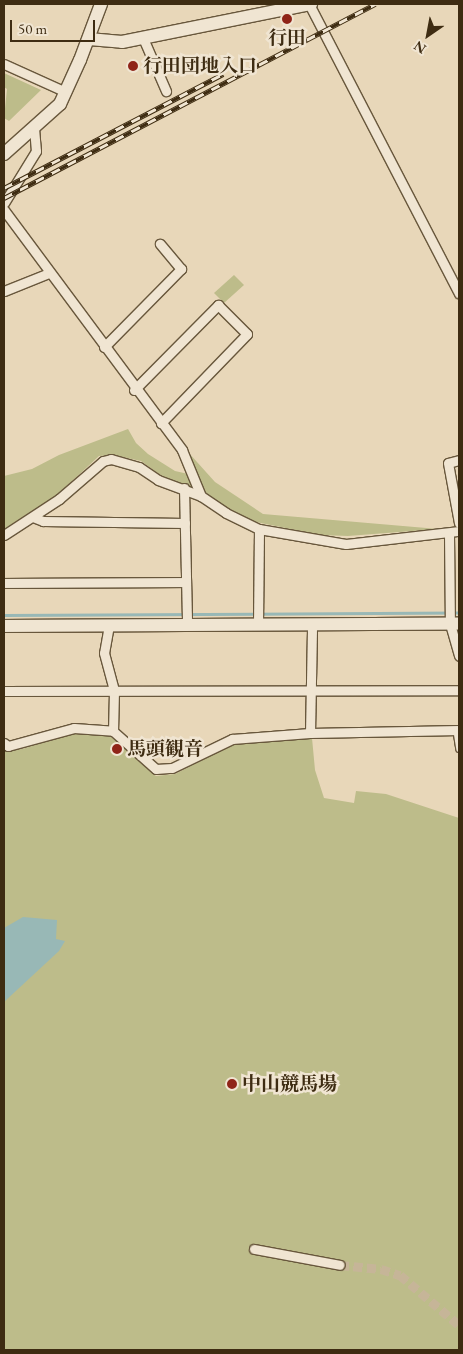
<!DOCTYPE html>
<html>
<head>
<meta charset="utf-8">
<style>
	body { margin:0 }
	#map { position:relative; width:463px; height:1354px; overflow:hidden; background:#e8d7b9; font-family:"EB Garamond","Noto Serif JP",serif }
	div>[style] { position:absolute }
	[style*='--x'] { left:calc(var(--x)*1px); top:calc(var(--y)*1px); width:calc(var(--w)*1px); rotate:calc(var(--a)*1deg) }
	.green>* { inset:0; background:#bdbc8a }
	.water>* { inset:0; background:#98b8b6 }
	.stream>* { height:3px; margin:-1.5px; padding:0 1.5px; transform-origin:1.5px; border-radius:1.5px; background:#98b8b6 }
	.street-tunnel>* { height:9px; margin-top:-4.5px; transform-origin:0; background:repeating-linear-gradient(90deg,#c6b598 0 9px,transparent 0 13.5px) }
	.roads { filter:drop-shadow(1px 0 #68573c) drop-shadow(-1px 0 #68573c) drop-shadow(0 1px #68573c) drop-shadow(0 -1px #68573c) }
	.lane>* { height:4.5px; margin:-2.25px; padding:0 2.25px; transform-origin:2.25px; border-radius:2.25px; background:#f0e5d2 }
	.street>* { height:9px; margin:-4.5px; padding:0 4.5px; transform-origin:4.5px; border-radius:4.5px; background:#f0e5d2 }
	.secondary>* { height:12px; margin:-6px; padding:0 6px; transform-origin:6px; border-radius:6px; background:#f0e5d2 }
	.rail>* { height:5px; margin-top:-2.5px; transform-origin:0; background:repeating-linear-gradient(90deg,#f0e5d2 0 9px,#3e2c12 0 18px); box-sizing:border-box; border-block:1px solid #3e2c12 }
	.dots>* { width:14px; height:14px; translate:-50% -50%; box-sizing:border-box; border:2px solid #f0e5d2; border-radius:50% }
	span { translate:-50% -50%; white-space:nowrap; text-align:center; line-height:1.15; -webkit-text-stroke:5px #f0e5d2; paint-order:stroke }
	.poi-label { font-size:19px; color:#3e2c12; font-weight:700 }
	.left { translate:0 -50%; text-align:left }
	.frame { position:absolute; inset:0; border:5px solid #3e2c12; pointer-events:none }
	.north { position:absolute; left:403px; top:10px; width:50px; height:50px; -webkit-text-stroke:4px #f0e5d2; paint-order:stroke; rotate:213deg; font-size:14px; font-weight:700; line-height:20px; text-align:center; color:#3e2c12 }
	.north::after { content:''; display:block; margin:auto; width:18px; height:22px; background:#3e2c12; clip-path:polygon(50% 0,100% 100%,50% 72%,0 100%) }
	.scale { position:absolute; left:10px; top:20px; width:85px; height:22px; box-sizing:border-box; border:2px solid #3e2c12; border-top:0; padding-left:6px; font-size:15px; line-height:18px; white-space:nowrap; color:#3e2c12; -webkit-text-stroke:4px #f0e5d2; paint-order:stroke }
</style>
</head>
<body>
<div id="map">
	<div class="green">
		<i style="clip-path:polygon(4px 73px,41px 90px,9px 121px,4px 118px,7px 89px,4px 87px)"></i>
		<i style="clip-path:polygon(234px 275px,244px 285px,224px 303px,214px 293px)"></i>
		<i style="clip-path:polygon(128px 429px,136px 443px,148px 454px,175px 471px,197px 476px,188px 452px,215px 482px,263px 514px,438px 529px,348px 536px,320px 535px,256px 522px,159px 474px,141px 461px,113px 455px,99px 456px,57px 495px,4px 529px,4px 476px,32px 469px,59px 455px)"></i>
		<i style="clip-path:polygon(79px 732px,110px 736px,156px 776px,175px 774px,234px 744px,312px 738px,315px 770px,324px 798px,354px 803px,356px 791px,386px 794px,459px 818px,459px 1350px,4px 1350px,4px 750px,22px 749px)"></i>
	</div>
	<div class="water">
		<i style="clip-path:polygon(23px 917px,57px 920px,56px 939px,65px 941px,59px 951px,4px 1002px,4px 928px)"></i>
	</div>
	<div class="stream">
		<i style="--x:4;--y:615;--w:455;--a:-0.3"></i>
	</div>
	<div class="street-tunnel">
		<i style="--x:340;--y:1265;--w:41;--a:5.6"></i>
		<i style="--x:381;--y:1269;--w:20;--a:18"></i>
		<i style="--x:400;--y:1275;--w:77;--a:40.3"></i>
	</div>
	<div class="roads">
		<div class="lane">
			<i style="--x:456;--y:731;--w:18;--a:81"></i>
		</div>
		<div class="street">
			<i style="--x:309;--y:4;--w:326;--a:62.6"></i>
			<i style="--x:143;--y:38;--w:58;--a:66.5"></i>
			<i style="--x:4;--y:64;--w:68;--a:24.3"></i>
			<i style="--x:4;--y:203;--w:61;--a:-58.4"></i>
			<i style="--x:36;--y:151;--w:22;--a:-95"></i>
			<i style="--x:4;--y:210;--w:299;--a:53.4"></i>
			<i style="--x:182;--y:450;--w:50;--a:67.6"></i>
			<i style="--x:4;--y:291;--w:48;--a:-21.8"></i>
			<i style="--x:104;--y:347;--w:110;--a:-45.4"></i>
			<i style="--x:181;--y:269;--w:33;--a:-130"></i>
			<i style="--x:134;--y:390;--w:120;--a:-45.3"></i>
			<i style="--x:218;--y:305;--w:41;--a:45"></i>
			<i style="--x:247;--y:334;--w:124;--a:134"></i>
			<i style="--x:459;--y:460;--w:11;--a:165"></i>
			<i style="--x:448;--y:463;--w:61;--a:79.6"></i>
			<i style="--x:184;--y:488;--w:137;--a:88.7"></i>
			<i style="--x:33;--y:517;--w:11;--a:22"></i>
			<i style="--x:43;--y:521;--w:142;--a:0.8"></i>
			<i style="--x:449;--y:534;--w:90;--a:89.4"></i>
			<i style="--x:450;--y:624;--w:33;--a:74"></i>
			<i style="--x:4;--y:535;--w:66;--a:-33.2"></i>
			<i style="--x:59;--y:499;--w:58;--a:-40.8"></i>
			<i style="--x:103;--y:461;--w:8;--a:-14"></i>
			<i style="--x:111;--y:459;--w:29;--a:16"></i>
			<i style="--x:139;--y:467;--w:23;--a:34"></i>
			<i style="--x:158;--y:480;--w:46;--a:20.4"></i>
			<i style="--x:201;--y:496;--w:30;--a:34"></i>
			<i style="--x:226;--y:513;--w:37;--a:26"></i>
			<i style="--x:259;--y:529;--w:88;--a:9.8"></i>
			<i style="--x:346;--y:544;--w:114;--a:-6.6"></i>
			<i style="--x:4;--y:583;--w:182;--a:-0.3"></i>
			<i style="--x:109;--y:625;--w:28;--a:100"></i>
			<i style="--x:104;--y:653;--w:39;--a:75"></i>
			<i style="--x:114;--y:691;--w:40;--a:91.4"></i>
			<i style="--x:258;--y:625;--w:96;--a:-89.4"></i>
			<i style="--x:4;--y:691;--w:455;--a:-0.1"></i>
			<i style="--x:310;--y:733;--w:109;--a:-88.9"></i>
			<i style="--x:4;--y:743;--w:5;--a:37"></i>
			<i style="--x:8;--y:746;--w:68;--a:-15.3"></i>
			<i style="--x:74;--y:728;--w:39;--a:4"></i>
			<i style="--x:113;--y:731;--w:57;--a:41.5"></i>
			<i style="--x:156;--y:769;--w:16;--a:-4"></i>
			<i style="--x:172;--y:768;--w:67;--a:-25.8"></i>
			<i style="--x:232;--y:739;--w:78;--a:-4.4"></i>
			<i style="--x:310;--y:733;--w:149;--a:-1.2"></i>
			<i style="--x:254;--y:1249;--w:87;--a:10.5"></i>
		</div>
		<div class="secondary">
			<i style="--x:89;--y:39;--w:33;--a:5"></i>
			<i style="--x:122;--y:42;--w:193;--a:-11.4"></i>
			<i style="--x:4;--y:154;--w:75;--a:-41.8"></i>
			<i style="--x:60;--y:104;--w:48;--a:-65.6"></i>
			<i style="--x:80;--y:60;--w:60;--a:-69.4"></i>
			<i style="--x:4;--y:626;--w:455;--a:-0.3"></i>
		</div>
	</div>
	<div class="rail">
		<i style="--x:4;--y:188;--w:247;--a:-27.5"></i>
		<i style="--x:4;--y:198;--w:419;--a:-27.6"></i>
	</div>
	<div class="dots">
		<i style="left:287px;top:19px;background:#8f2418"></i>
		<i style="left:133px;top:66px;background:#8f2418"></i>
		<i style="left:117px;top:749px;background:#8f2418"></i>
		<i style="left:232px;top:1084px;background:#8f2418"></i>
	</div>
	<div class="poi-label">
		<span style="left:287px;top:38px">行田</span>
		<span class="left" style="left:143px;top:66px">行田団地入口</span>
		<span class="left" style="left:127px;top:749px">馬頭観音</span>
		<span class="left" style="left:242px;top:1084px">中山競馬場</span>
	</div>
	<div class="frame"></div>
	<div class="north">N</div>
	<div class="scale">50 m</div>
</div>
</body>
</html>
